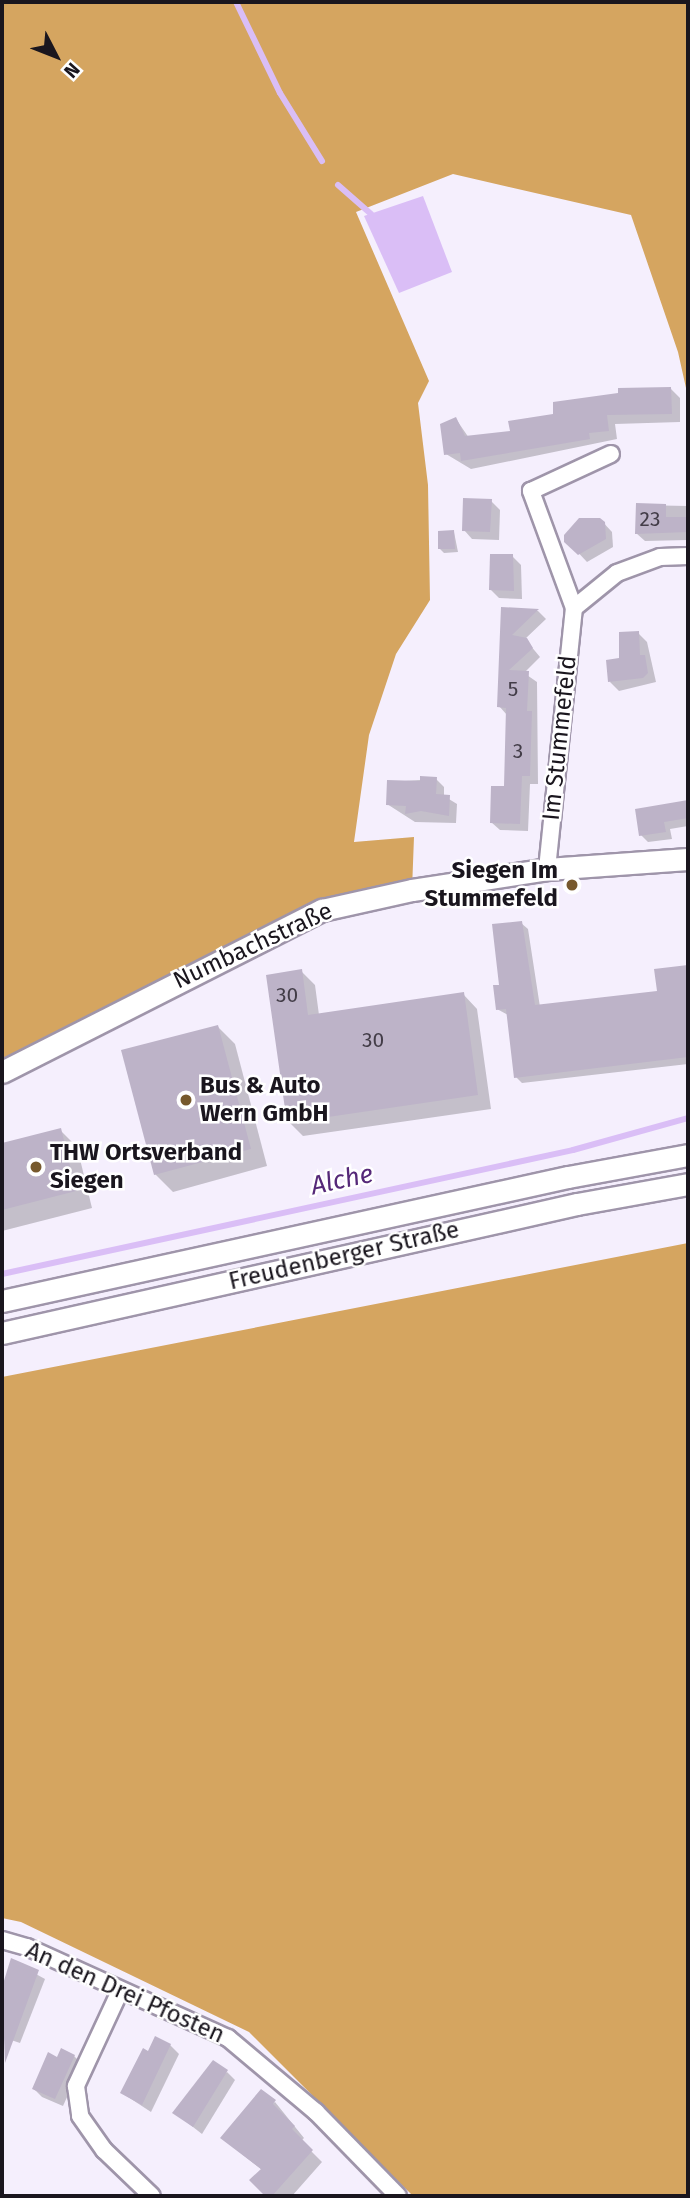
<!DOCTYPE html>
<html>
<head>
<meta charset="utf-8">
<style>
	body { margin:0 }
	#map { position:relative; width:690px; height:2198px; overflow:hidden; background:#f5effd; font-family:"Fira Sans",sans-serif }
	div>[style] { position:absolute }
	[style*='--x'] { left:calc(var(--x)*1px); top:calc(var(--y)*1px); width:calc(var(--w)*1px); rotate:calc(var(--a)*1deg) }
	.forest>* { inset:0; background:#d5a560 }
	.water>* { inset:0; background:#dabef6 }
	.shadow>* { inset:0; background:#0003 }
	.stream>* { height:6px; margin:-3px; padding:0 3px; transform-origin:3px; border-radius:3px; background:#dabef6 }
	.building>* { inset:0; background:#bdb3c8 }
	.roads { filter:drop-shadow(2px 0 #9f95aa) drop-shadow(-2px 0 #9f95aa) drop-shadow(0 2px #9f95aa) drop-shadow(0 -2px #9f95aa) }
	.street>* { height:16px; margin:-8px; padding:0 8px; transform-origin:8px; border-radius:8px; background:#fff }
	.secondary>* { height:21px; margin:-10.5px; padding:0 10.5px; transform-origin:10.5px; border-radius:10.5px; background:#fff }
	.dots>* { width:19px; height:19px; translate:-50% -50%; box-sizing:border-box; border:4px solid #fff; border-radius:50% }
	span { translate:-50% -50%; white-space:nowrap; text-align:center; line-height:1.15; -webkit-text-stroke:5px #fff; paint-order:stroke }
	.number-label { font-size:21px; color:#433d48 }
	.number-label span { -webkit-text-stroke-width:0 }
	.street-label { font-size:24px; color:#1a161e }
	.poi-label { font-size:24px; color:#1a161e; font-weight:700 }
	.right { translate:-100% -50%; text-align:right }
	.left { translate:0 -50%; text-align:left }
	.water-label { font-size:26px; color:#552878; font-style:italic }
	.frame { position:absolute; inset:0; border:4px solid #1a161e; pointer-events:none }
	.north { position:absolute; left:21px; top:21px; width:70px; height:70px; -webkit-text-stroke:5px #fff; paint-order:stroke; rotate:132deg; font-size:19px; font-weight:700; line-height:28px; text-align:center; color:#1a161e }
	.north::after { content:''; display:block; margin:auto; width:24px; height:32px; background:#1a161e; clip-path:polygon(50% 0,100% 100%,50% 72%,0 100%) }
</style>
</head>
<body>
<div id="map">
	<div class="forest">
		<i style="clip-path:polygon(2px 2px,688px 2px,688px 397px,678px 352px,631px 215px,453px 174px,356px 212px,429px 381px,418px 403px,428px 485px,430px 600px,396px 654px,369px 735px,354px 842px,414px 837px,412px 890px,375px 897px,2px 1072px)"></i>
		<i style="clip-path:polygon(688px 1243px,688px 2196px,413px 2196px,249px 2032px,21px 1922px,2px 1918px,2px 1377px)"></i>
	</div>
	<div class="water">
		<i style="clip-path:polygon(423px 196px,452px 272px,399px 293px,364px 216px)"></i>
	</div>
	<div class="shadow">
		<i style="clip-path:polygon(671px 389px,680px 398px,680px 422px,615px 424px,617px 439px,471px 469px,446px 454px,456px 419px,469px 438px,512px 432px,555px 416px)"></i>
		<i style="clip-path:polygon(491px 501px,500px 510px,499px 540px,472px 539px,464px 530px)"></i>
		<i style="clip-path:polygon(638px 505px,688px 506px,688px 540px,645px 541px,636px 533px)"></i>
		<i style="clip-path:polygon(600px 519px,612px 532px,613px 547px,587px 562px,572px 546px)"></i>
		<i style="clip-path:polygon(454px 532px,458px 552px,444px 553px,440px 549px)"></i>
		<i style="clip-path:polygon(512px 556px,521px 565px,522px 599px,499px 598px,490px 589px)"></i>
		<i style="clip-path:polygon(503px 609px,538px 611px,546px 619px,525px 639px,540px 657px,524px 673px,537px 682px,538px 784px,530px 784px,528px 831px,500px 830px,491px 822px,505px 788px,507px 715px,499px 706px)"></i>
		<i style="clip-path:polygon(638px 633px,647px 642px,656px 682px,619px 691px,610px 682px)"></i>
		<i style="clip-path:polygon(436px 779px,444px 787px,444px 796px,457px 804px,456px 823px,415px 822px,387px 804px,388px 782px)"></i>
		<i style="clip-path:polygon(688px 802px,688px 826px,670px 829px,672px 839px,648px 842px,641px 835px,637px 811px)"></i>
		<i style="clip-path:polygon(521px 923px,528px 929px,540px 1007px,659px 992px,656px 971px,688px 967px,688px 1064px,522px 1083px,516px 1077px,508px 1015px,497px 1009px)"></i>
		<i style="clip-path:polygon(301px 971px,315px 985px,319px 1015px,463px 994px,477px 1009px,491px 1109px,303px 1136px,289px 1122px)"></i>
		<i style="clip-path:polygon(217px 1026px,235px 1044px,267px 1166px,173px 1192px,155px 1174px)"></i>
		<i style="clip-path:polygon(60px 1130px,77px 1147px,92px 1208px,2px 1231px,2px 1145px)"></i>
		<i style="clip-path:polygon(12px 1961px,45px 1979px,20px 2043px,2px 2037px,2px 1991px)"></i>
		<i style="clip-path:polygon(170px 2045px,179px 2054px,151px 2112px,122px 2093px,149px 2053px)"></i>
		<i style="clip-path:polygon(74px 2056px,82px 2064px,63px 2106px,42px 2097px,34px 2089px,58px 2059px)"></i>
		<i style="clip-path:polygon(227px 2072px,235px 2080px,202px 2134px,175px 2113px)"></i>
		<i style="clip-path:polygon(275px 2102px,304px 2138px,301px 2141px,322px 2162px,292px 2196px,268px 2196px,252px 2180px,262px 2170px,222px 2138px)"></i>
	</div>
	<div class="stream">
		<i style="--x:236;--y:2;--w:101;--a:64.2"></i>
		<i style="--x:280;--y:93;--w:80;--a:58.3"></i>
		<i style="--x:338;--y:185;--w:44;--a:41.3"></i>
		<i style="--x:2;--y:1274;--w:584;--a:-12.25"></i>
		<i style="--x:573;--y:1150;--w:119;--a:-15.5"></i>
	</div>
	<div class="building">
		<i style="clip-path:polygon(671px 387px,672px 414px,607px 415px,609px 431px,589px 433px,590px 439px,461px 461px,460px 453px,444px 455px,440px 424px,456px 417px,465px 436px,510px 431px,508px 421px,553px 414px,553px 402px,618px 393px,618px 388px)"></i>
		<i style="clip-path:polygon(463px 498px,492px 499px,490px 532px,462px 531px)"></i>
		<i style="clip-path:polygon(636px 503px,666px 504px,666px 517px,688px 517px,688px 532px,635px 534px)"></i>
		<i style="clip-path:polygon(579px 518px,600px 518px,605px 522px,606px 539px,578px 555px,564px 542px,564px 535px)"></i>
		<i style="clip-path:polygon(454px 530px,455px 549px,438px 549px,438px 531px)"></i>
		<i style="clip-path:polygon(490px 554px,513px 554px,514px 591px,489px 590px)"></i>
		<i style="clip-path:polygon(501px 607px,539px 609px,512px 635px,527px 638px,533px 648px,509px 670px,529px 671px,527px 711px,532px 711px,530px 776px,522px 776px,520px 824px,490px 823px,491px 786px,504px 786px,506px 708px,497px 707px)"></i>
		<i style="clip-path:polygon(639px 631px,640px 655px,645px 655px,648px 673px,643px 678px,608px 682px,606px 660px,619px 658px,619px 632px)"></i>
		<i style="clip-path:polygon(420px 776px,437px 777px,436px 794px,450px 795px,449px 816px,421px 811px,405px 814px,406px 806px,386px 805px,387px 780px,420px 781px)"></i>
		<i style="clip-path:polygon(688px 800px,688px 818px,664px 822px,666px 832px,639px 836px,635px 809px)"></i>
		<i style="clip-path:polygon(522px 921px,535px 1005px,657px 991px,654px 969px,688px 965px,688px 1057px,514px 1078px,506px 1009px,496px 1010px,493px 985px,499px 985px,492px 924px)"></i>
		<i style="clip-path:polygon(302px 969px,308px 1015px,464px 992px,478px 1095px,287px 1123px,266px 975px)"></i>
		<i style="clip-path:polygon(218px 1025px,251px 1149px,154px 1175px,121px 1050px)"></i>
		<i style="clip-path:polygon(61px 1128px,76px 1191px,2px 1210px,2px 1143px)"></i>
		<i style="clip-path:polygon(11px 1958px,39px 1970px,5px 2063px,2px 1987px)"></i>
		<i style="clip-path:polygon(155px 2036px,171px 2044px,142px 2105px,120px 2093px,143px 2048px,148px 2051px)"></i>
		<i style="clip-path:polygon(61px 2048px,75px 2055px,55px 2099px,32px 2089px,48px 2052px,57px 2057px)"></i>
		<i style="clip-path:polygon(213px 2060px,228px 2070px,193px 2127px,172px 2113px)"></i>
		<i style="clip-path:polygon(261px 2089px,276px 2100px,273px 2104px,295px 2126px,292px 2129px,313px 2150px,272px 2196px,265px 2196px,249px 2180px,261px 2169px,220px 2138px)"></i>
	</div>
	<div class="roads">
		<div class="street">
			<i style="--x:574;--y:608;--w:125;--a:-110.2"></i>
			<i style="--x:531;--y:491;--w:88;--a:-24.8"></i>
			<i style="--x:547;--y:869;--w:262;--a:-84.1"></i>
			<i style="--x:574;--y:608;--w:55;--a:-39.1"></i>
			<i style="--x:617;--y:573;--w:46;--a:-20.4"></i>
			<i style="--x:660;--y:557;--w:28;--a:-2"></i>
			<i style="--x:2;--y:1940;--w:26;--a:16"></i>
			<i style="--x:27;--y:1947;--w:221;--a:24.4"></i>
			<i style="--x:228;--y:2038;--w:115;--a:40.1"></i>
			<i style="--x:316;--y:2112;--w:117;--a:45.7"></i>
			<i style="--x:120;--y:1991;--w:105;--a:114.9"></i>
			<i style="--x:76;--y:2086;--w:30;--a:82"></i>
			<i style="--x:80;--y:2116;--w:42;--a:54.8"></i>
			<i style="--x:104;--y:2150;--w:66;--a:43.8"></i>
		</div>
		<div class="secondary">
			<i style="--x:2;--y:1072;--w:359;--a:-26.9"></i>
			<i style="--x:322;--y:910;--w:92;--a:-12.5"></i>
			<i style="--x:412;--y:890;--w:137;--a:-8.8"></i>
			<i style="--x:547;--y:869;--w:141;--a:-4.1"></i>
			<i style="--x:2;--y:1301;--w:579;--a:-12.36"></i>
			<i style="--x:568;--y:1177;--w:122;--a:-10.4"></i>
			<i style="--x:2;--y:1333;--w:589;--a:-12.64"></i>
			<i style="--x:577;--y:1204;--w:113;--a:-10.2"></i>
		</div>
	</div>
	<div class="dots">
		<i style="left:572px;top:885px;background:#77592d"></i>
		<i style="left:186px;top:1100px;background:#77592d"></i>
		<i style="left:36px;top:1167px;background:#77592d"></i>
	</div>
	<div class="number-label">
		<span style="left:650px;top:519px">23</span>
		<span style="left:513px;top:689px">5</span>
		<span style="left:518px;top:751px">3</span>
		<span style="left:287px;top:995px">30</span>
		<span style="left:373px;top:1040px">30</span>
	</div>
	<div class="street-label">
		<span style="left:560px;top:738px;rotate:-84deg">Im Stummefeld</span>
		<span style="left:253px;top:946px;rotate:-25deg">Numbachstraße</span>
		<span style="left:344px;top:1256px;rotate:-13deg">Freudenberger Straße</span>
		<span style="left:125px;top:1993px;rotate:24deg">An den Drei Pfosten</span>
	</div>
	<div class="poi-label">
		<span class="right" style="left:558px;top:885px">Siegen Im<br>Stummefeld</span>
		<span class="left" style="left:200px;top:1100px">Bus &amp; Auto<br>Wern GmbH</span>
		<span class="left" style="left:50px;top:1167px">THW Ortsverband<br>Siegen</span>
	</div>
	<div class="water-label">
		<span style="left:342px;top:1180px;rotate:-12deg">Alche</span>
	</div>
	<div class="frame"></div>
	<div class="north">N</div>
</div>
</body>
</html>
